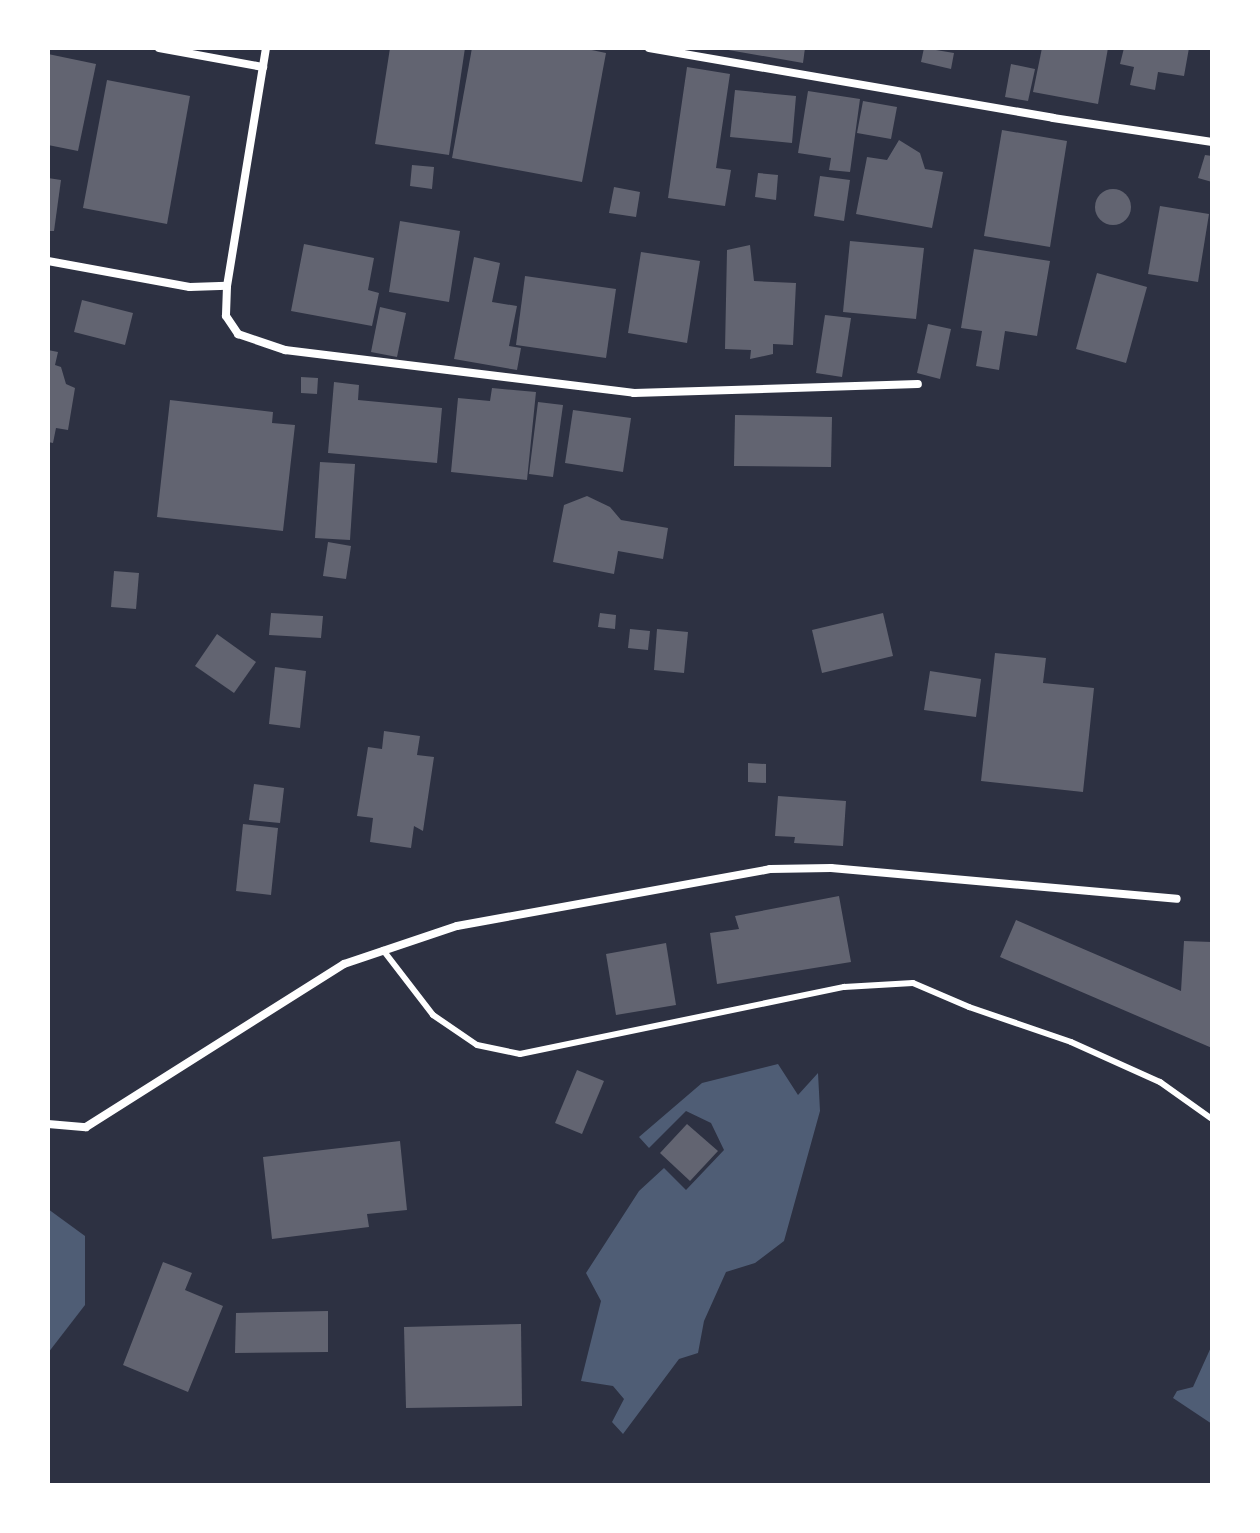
<!DOCTYPE html>
<html>
<head>
<meta charset="utf-8">
<style>
	body { margin:0 }
	#map { position:relative; width:1260px; height:1533px; overflow:hidden; background:#2d3142; font-family:Lato,sans-serif }
	div>[style] { position:absolute }
	[style*='--x'] { left:calc(var(--x)*1px); top:calc(var(--y)*1px); width:calc(var(--w)*1px); rotate:calc(var(--a)*1deg) }
	.water>* { inset:0; background:#4f5d75 }
	.building>* { inset:0; background:#626471 }
	.round { border-radius:50% }
	.service>* { height:6px; margin:-3px; padding:0 3px; transform-origin:3px; border-radius:3px; background:#fff }
	.minor>* { height:8px; margin:-4px; padding:0 4px; transform-origin:4px; border-radius:4px; background:#fff }
	span { translate:-50% -50%; white-space:nowrap; text-align:center; line-height:1.15; -webkit-text-stroke:8px #fff; paint-order:stroke }
	.frame { position:absolute; inset:0; border:50px solid #fff; pointer-events:none }
</style>
</head>
<body>
<div id="map">
	<div class="water">
		<i style="clip-path:polygon(778px 1064px,798px 1095px,818px 1073px,820px 1111px,784px 1241px,755px 1263px,726px 1272px,704px 1321px,698px 1353px,679px 1359px,623px 1434px,612px 1422px,624px 1399px,613px 1386px,581px 1381px,601px 1301px,586px 1273px,639px 1191px,664px 1168px,686px 1190px,724px 1150px,711px 1123px,686px 1111px,649px 1148px,639px 1137px,702px 1083px)"></i>
		<i style="clip-path:polygon(48px 1209px,85px 1236px,85px 1305px,48px 1353px)"></i>
		<i style="clip-path:polygon(1212px 1345px,1212px 1424px,1173px 1398px,1177px 1391px,1193px 1387px)"></i>
	</div>
	<div class="building">
		<i style="clip-path:polygon(390px 48px,465px 48px,449px 155px,375px 144px)"></i>
		<i style="clip-path:polygon(472px 48px,582px 48px,606px 53px,582px 182px,452px 158px)"></i>
		<i style="clip-path:polygon(717px 48px,805px 48px,803px 63px)"></i>
		<i style="clip-path:polygon(924px 48px,954px 53px,951px 69px,921px 62px)"></i>
		<i style="clip-path:polygon(1042px 48px,1108px 48px,1098px 104px,1033px 92px)"></i>
		<i style="clip-path:polygon(1124px 48px,1189px 48px,1184px 76px,1158px 72px,1155px 90px,1130px 85px,1134px 67px,1120px 64px)"></i>
		<i style="clip-path:polygon(48px 54px,96px 64px,78px 151px,48px 145px)"></i>
		<i style="clip-path:polygon(1011px 64px,1035px 69px,1028px 101px,1005px 97px)"></i>
		<i style="clip-path:polygon(687px 67px,730px 74px,716px 168px,731px 170px,725px 206px,668px 198px)"></i>
		<i style="clip-path:polygon(107px 80px,190px 96px,167px 224px,83px 208px)"></i>
		<i style="clip-path:polygon(735px 90px,796px 96px,792px 143px,730px 137px)"></i>
		<i style="clip-path:polygon(808px 91px,860px 99px,850px 172px,829px 170px,831px 158px,798px 153px)"></i>
		<i style="clip-path:polygon(863px 101px,897px 107px,891px 139px,857px 133px)"></i>
		<i style="clip-path:polygon(1002px 130px,1067px 141px,1050px 247px,984px 236px)"></i>
		<i style="clip-path:polygon(899px 140px,920px 153px,925px 169px,943px 172px,932px 228px,856px 214px,867px 157px,887px 160px)"></i>
		<i style="clip-path:polygon(1205px 155px,1212px 156px,1212px 182px,1198px 178px)"></i>
		<i style="clip-path:polygon(412px 165px,434px 167px,432px 189px,410px 186px)"></i>
		<i style="clip-path:polygon(758px 173px,778px 175px,776px 200px,755px 197px)"></i>
		<i style="clip-path:polygon(820px 176px,850px 180px,844px 221px,814px 216px)"></i>
		<i style="clip-path:polygon(48px 178px,61px 180px,54px 231px,48px 231px)"></i>
		<i style="clip-path:polygon(614px 187px,640px 192px,636px 217px,609px 213px)"></i>
		<i class="round" style="left:1095px;top:189px;width:36px;height:36px"></i>
		<i style="clip-path:polygon(1160px 206px,1209px 214px,1198px 282px,1148px 274px)"></i>
		<i style="clip-path:polygon(400px 221px,460px 231px,449px 302px,389px 292px)"></i>
		<i style="clip-path:polygon(850px 241px,924px 248px,916px 319px,843px 312px)"></i>
		<i style="clip-path:polygon(304px 244px,374px 258px,368px 290px,379px 293px,372px 326px,291px 311px)"></i>
		<i style="clip-path:polygon(750px 245px,754px 281px,796px 283px,793px 345px,773px 344px,773px 354px,750px 359px,751px 350px,725px 349px,727px 250px)"></i>
		<i style="clip-path:polygon(974px 249px,1050px 261px,1037px 336px,1005px 331px,999px 370px,976px 366px,982px 331px,961px 328px)"></i>
		<i style="clip-path:polygon(641px 252px,700px 261px,687px 343px,628px 333px)"></i>
		<i style="clip-path:polygon(474px 257px,500px 263px,492px 302px,517px 306px,509px 346px,521px 348px,517px 370px,454px 359px)"></i>
		<i style="clip-path:polygon(1097px 273px,1147px 287px,1126px 363px,1076px 349px)"></i>
		<i style="clip-path:polygon(525px 276px,616px 289px,606px 358px,516px 345px)"></i>
		<i style="clip-path:polygon(82px 300px,133px 313px,125px 345px,74px 332px)"></i>
		<i style="clip-path:polygon(380px 307px,406px 313px,397px 357px,371px 352px)"></i>
		<i style="clip-path:polygon(825px 315px,851px 318px,842px 377px,816px 373px)"></i>
		<i style="clip-path:polygon(928px 324px,951px 329px,940px 379px,917px 373px)"></i>
		<i style="clip-path:polygon(48px 350px,58px 352px,55px 365px,61px 367px,66px 384px,75px 388px,68px 430px,56px 428px,53px 443px,48px 442px)"></i>
		<i style="clip-path:polygon(301px 377px,318px 378px,317px 394px,301px 393px)"></i>
		<i style="clip-path:polygon(334px 382px,359px 385px,358px 400px,442px 408px,437px 463px,328px 453px)"></i>
		<i style="clip-path:polygon(492px 388px,536px 392px,527px 480px,451px 472px,458px 398px,490px 401px)"></i>
		<i style="clip-path:polygon(170px 400px,273px 412px,272px 423px,295px 425px,283px 531px,157px 517px)"></i>
		<i style="clip-path:polygon(538px 402px,563px 405px,553px 477px,529px 474px)"></i>
		<i style="clip-path:polygon(573px 410px,631px 418px,623px 472px,565px 463px)"></i>
		<i style="clip-path:polygon(735px 415px,832px 417px,831px 467px,734px 466px)"></i>
		<i style="clip-path:polygon(320px 462px,355px 464px,350px 540px,315px 538px)"></i>
		<i style="clip-path:polygon(587px 496px,610px 507px,621px 520px,668px 528px,663px 559px,618px 551px,614px 574px,553px 562px,564px 505px)"></i>
		<i style="clip-path:polygon(328px 542px,351px 546px,346px 579px,323px 576px)"></i>
		<i style="clip-path:polygon(114px 571px,139px 573px,136px 609px,111px 607px)"></i>
		<i style="clip-path:polygon(271px 613px,323px 616px,321px 638px,269px 635px)"></i>
		<i style="clip-path:polygon(600px 613px,616px 615px,615px 629px,598px 627px)"></i>
		<i style="clip-path:polygon(883px 613px,893px 656px,822px 673px,812px 630px)"></i>
		<i style="clip-path:polygon(630px 629px,650px 631px,648px 650px,628px 648px)"></i>
		<i style="clip-path:polygon(657px 629px,688px 632px,684px 673px,654px 670px)"></i>
		<i style="clip-path:polygon(217px 634px,256px 662px,234px 693px,195px 666px)"></i>
		<i style="clip-path:polygon(995px 653px,1046px 658px,1043px 683px,1094px 688px,1083px 792px,981px 781px)"></i>
		<i style="clip-path:polygon(275px 667px,306px 671px,300px 728px,269px 724px)"></i>
		<i style="clip-path:polygon(930px 671px,981px 679px,976px 717px,924px 710px)"></i>
		<i style="clip-path:polygon(384px 731px,420px 736px,417px 755px,434px 757px,423px 831px,414px 826px,411px 848px,370px 842px,373px 818px,357px 816px,368px 747px,382px 749px)"></i>
		<i style="clip-path:polygon(748px 763px,766px 764px,766px 783px,748px 782px)"></i>
		<i style="clip-path:polygon(254px 784px,284px 788px,280px 823px,249px 820px)"></i>
		<i style="clip-path:polygon(778px 796px,846px 801px,843px 846px,794px 843px,795px 837px,775px 836px)"></i>
		<i style="clip-path:polygon(243px 824px,278px 828px,271px 895px,236px 891px)"></i>
		<i style="clip-path:polygon(839px 896px,851px 962px,717px 984px,710px 933px,739px 929px,735px 916px)"></i>
		<i style="clip-path:polygon(1016px 920px,1181px 991px,1184px 941px,1212px 942px,1212px 1048px,1000px 957px)"></i>
		<i style="clip-path:polygon(666px 943px,676px 1005px,616px 1015px,606px 954px)"></i>
		<i style="clip-path:polygon(577px 1070px,604px 1081px,582px 1134px,555px 1123px)"></i>
		<i style="clip-path:polygon(687px 1124px,718px 1151px,690px 1181px,660px 1153px)"></i>
		<i style="clip-path:polygon(400px 1141px,407px 1210px,367px 1214px,369px 1227px,272px 1239px,263px 1157px)"></i>
		<i style="clip-path:polygon(163px 1262px,192px 1273px,185px 1290px,223px 1306px,188px 1392px,123px 1365px)"></i>
		<i style="clip-path:polygon(328px 1311px,328px 1352px,235px 1353px,236px 1313px)"></i>
		<i style="clip-path:polygon(521px 1324px,522px 1406px,406px 1408px,404px 1327px)"></i>
	</div>
	<div class="service">
		<i style="--x:383;--y:950;--w:82;--a:52.4"></i>
		<i style="--x:433;--y:1015;--w:53;--a:34.3"></i>
		<i style="--x:477;--y:1045;--w:44;--a:11.8"></i>
		<i style="--x:520;--y:1054;--w:331;--a:-11.7"></i>
		<i style="--x:844;--y:987;--w:69;--a:-3.3"></i>
		<i style="--x:913;--y:983;--w:61;--a:23.2"></i>
		<i style="--x:969;--y:1007;--w:108;--a:18.9"></i>
		<i style="--x:1071;--y:1042;--w:98;--a:24.2"></i>
		<i style="--x:1160;--y:1082;--w:64;--a:35.4"></i>
	</div>
	<div class="minor">
		<i style="--x:159;--y:48;--w:106;--a:10.4"></i>
		<i style="--x:266;--y:48;--w:241;--a:99.3"></i>
		<i style="--x:227;--y:286;--w:30;--a:92"></i>
		<i style="--x:226;--y:316;--w:22;--a:56"></i>
		<i style="--x:238;--y:334;--w:50;--a:18.8"></i>
		<i style="--x:285;--y:350;--w:352;--a:7"></i>
		<i style="--x:634;--y:393;--w:284;--a:-1.8"></i>
		<i style="--x:649;--y:48;--w:410;--a:9.8"></i>
		<i style="--x:1053;--y:118;--w:161;--a:8.6"></i>
		<i style="--x:48;--y:261;--w:144;--a:10.4"></i>
		<i style="--x:190;--y:287;--w:37;--a:-2"></i>
		<i style="--x:48;--y:1124;--w:38;--a:5"></i>
		<i style="--x:86;--y:1127;--w:305;--a:-32.3"></i>
		<i style="--x:344;--y:964;--w:119;--a:-18.6"></i>
		<i style="--x:457;--y:926;--w:318;--a:-10.3"></i>
		<i style="--x:770;--y:869;--w:61;--a:-0.9"></i>
		<i style="--x:831;--y:868;--w:347;--a:5.1"></i>
	</div>
	<div class="frame"></div>
</div>
</body>
</html>
